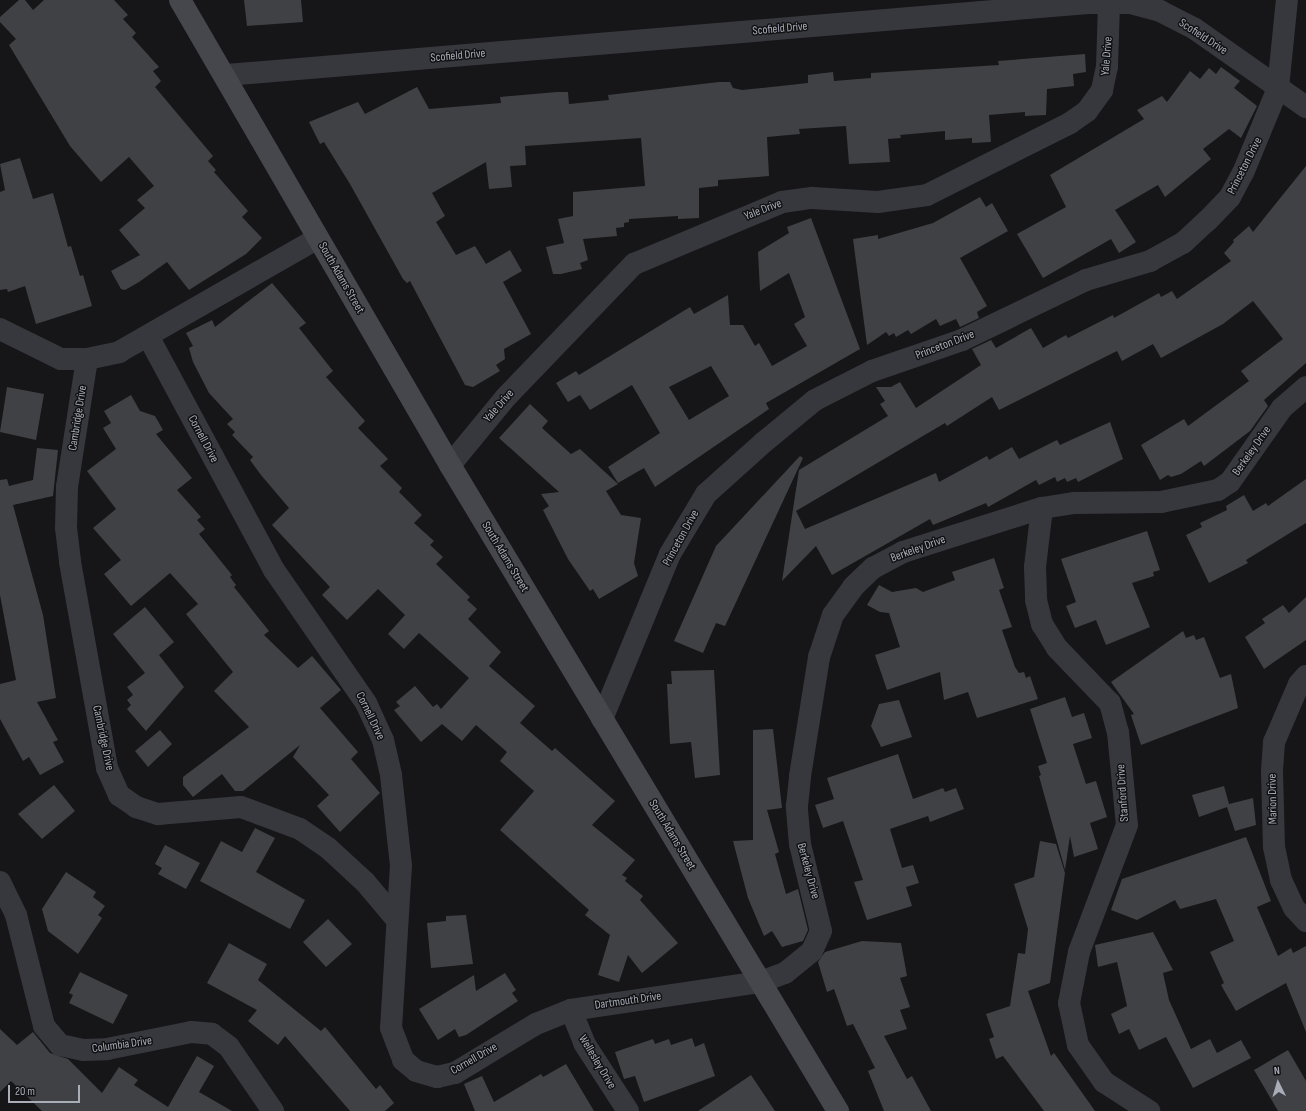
<!DOCTYPE html>
<html>
<head>
<meta charset="utf-8">
<style>
	body { margin:0 }
	#map { position:relative; width:1306px; height:1111px; overflow:hidden; background:#161618; font-family:"Sofia Sans Condensed",sans-serif }
	div>[style] { position:absolute }
	[style*='--x'] { left:calc(var(--x)*1px); top:calc(var(--y)*1px); width:calc(var(--w)*1px); rotate:calc(var(--a)*1deg) }
	.building>* { inset:0; background:#404145 }
	.street>* { height:22px; margin:-11px; padding:0 11px; transform-origin:11px; border-radius:11px; background:#37383d }
	.secondary>* { height:22px; margin:-11px; padding:0 11px; transform-origin:11px; border-radius:11px; background:#45474d }
	span { translate:-50% -50%; white-space:nowrap; text-align:center; line-height:1.15; -webkit-text-stroke:3px #111113; paint-order:stroke }
	.street-label { font-size:12px; color:#a8adb8 }
	.north { position:absolute; left:1258px; top:1063px; width:40px; height:40px; -webkit-text-stroke:3px #111113; paint-order:stroke; rotate:355deg; font-size:11px; font-weight:700; line-height:16px; text-align:center; color:#a8adb8 }
	.north::after { content:''; display:block; margin:auto; width:14px; height:18px; background:#a8adb8; clip-path:polygon(50% 0,100% 100%,50% 72%,0 100%) }
	.scale { position:absolute; left:8px; top:1085px; width:72px; height:18px; box-sizing:border-box; border:2px solid #a8adb8; border-top:0; padding-left:5px; font-size:12px; line-height:14px; white-space:nowrap; color:#a8adb8; -webkit-text-stroke:3px #111113; paint-order:stroke }
</style>
</head>
<body>
<div id="map">
	<div class="building">
		<i style="clip-path:polygon(19px 0,25px 0,33px 10px,44px 0,114px 0,128px 15px,123px 19px,136px 33px,132px 37px,159px 67px,153px 71px,161px 81px,155px 87px,213px 156px,208px 161px,216px 170px,214px 172px,248px 211px,242px 217px,262px 238px,246px 254px,189px 290px,167px 262px,139px 282px,125px 290px,121px 289px,111px 271px,140px 255px,119px 230px,145px 208px,137px 200px,154px 186px,129px 157px,101px 182px,70px 146px,9px 45px,16px 39px,0 22px,0 17px)"></i>
		<i style="clip-path:polygon(244px 0,301px 0,303px 22px,247px 26px)"></i>
		<i style="clip-path:polygon(1085px 54px,1086px 72px,1073px 74px,1074px 86px,1047px 89px,1046px 115px,1025px 116px,1025px 112px,989px 115px,991px 142px,972px 143px,972px 138px,945px 140px,945px 131px,900px 135px,901px 138px,888px 139px,890px 162px,849px 164px,846px 126px,799px 129px,800px 134px,767px 137px,769px 176px,718px 180px,718px 186px,699px 188px,699px 218px,678px 219px,678px 216px,629px 219px,629px 222px,624px 223px,624px 227px,616px 228px,617px 236px,583px 239px,588px 260px,580px 263px,582px 269px,561px 274px,553px 274px,546px 247px,564px 243px,558px 219px,573px 216px,573px 192px,645px 186px,641px 138px,525px 146px,526px 165px,510px 166px,512px 187px,489px 189px,486px 162px,432px 193px,445px 216px,436px 222px,456px 255px,475px 246px,486px 264px,510px 250px,522px 271px,503px 282px,531px 334px,504px 349px,505px 359px,496px 365px,500px 371px,473px 387px,465px 385px,410px 281px,407px 283px,403px 279px,350px 184px,324px 142px,320px 144px,309px 122px,358px 102px,365px 114px,417px 87px,429px 109px,501px 103px,500px 97px,557px 92px,568px 92px,569px 104px,609px 100px,608px 95px,719px 82px,730px 82px,733px 88px,742px 90px,808px 83px,808px 75px,833px 72px,834px 81px,871px 78px,871px 73px,999px 65px,998px 61px)"></i>
		<i style="clip-path:polygon(1221px 67px,1240px 81px,1234px 88px,1257px 106px,1241px 138px,1229px 129px,1203px 149px,1211px 159px,1165px 197px,1158px 185px,1115px 210px,1136px 242px,1119px 253px,1111px 239px,1043px 278px,1017px 234px,1066px 207px,1050px 175px,1144px 119px,1137px 110px,1162px 96px,1167px 102px,1190px 71px,1200px 79px,1209px 68px,1216px 74px)"></i>
		<i style="clip-path:polygon(20px 158px,33px 199px,53px 193px,68px 247px,71px 246px,80px 276px,83px 275px,92px 306px,36px 324px,25px 286px,8px 292px,7px 289px,0 290px,0 192px,5px 190px,0 164px)"></i>
		<i style="clip-path:polygon(1306px 166px,1306px 363px,1264px 400px,1268px 406px,1250px 431px,1204px 466px,1201px 461px,1181px 474px,1171px 477px,1168px 475px,1160px 480px,1141px 445px,1184px 419px,1188px 426px,1249px 381px,1241px 371px,1283px 339px,1253px 301px,1223px 324px,1161px 358px,1153px 344px,1122px 361px,1117px 351px,999px 410px,992px 397px,947px 426px,945px 423px,796px 511px,805px 529px,936px 473px,939px 482px,987px 456px,989px 460px,1012px 447px,1019px 459px,1057px 440px,1060px 445px,1110px 422px,1123px 459px,1078px 482px,1076px 478px,1067px 482px,1065px 478px,1057px 482px,1055px 477px,1039px 485px,1036px 480px,988px 507px,986px 503px,933px 525px,930px 519px,832px 575px,816px 546px,782px 581px,799px 470px,888px 416px,880px 404px,885px 401px,876px 387px,891px 387px,900px 382px,916px 408px,981px 365px,972px 349px,991px 340px,996px 348px,1031px 328px,1043px 348px,1066px 335px,1068px 338px,1113px 315px,1114px 318px,1159px 293px,1161px 297px,1172px 291px,1177px 299px,1231px 261px,1224px 253px,1234px 242px,1233px 240px,1249px 226px,1253px 232px)"></i>
		<i style="clip-path:polygon(980px 197px,986px 207px,992px 203px,1008px 231px,960px 258px,987px 306px,977px 312px,979px 318px,960px 327px,956px 319px,940px 326px,936px 319px,911px 334px,908px 330px,896px 337px,894px 333px,889px 336px,886px 332px,867px 345px,853px 239px,878px 235px,878px 239px,933px 223px)"></i>
		<i style="clip-path:polygon(evenodd,811px 218px,860px 349px,766px 403px,769px 409px,655px 487px,644px 468px,618px 483px,608px 467px,660px 433px,632px 385px,590px 410px,580px 395px,568px 402px,556px 383px,576px 371px,579px 375px,690px 307px,694px 314px,728px 295px,730px 325px,743px 325px,755px 346px,759px 343px,772px 366px,807px 346px,794px 324px,805px 317px,789px 273px,760px 291px,758px 252px,789px 233px,787px 227px,811px 218px,711px 366px,729px 396px,689px 420px,669px 387px,711px 366px)"></i>
		<i style="clip-path:polygon(272px 283px,306px 323px,299px 328px,333px 371px,326px 377px,365px 421px,358px 428px,388px 459px,380px 466px,402px 488px,399px 492px,422px 515px,414px 523px,434px 541px,430px 545px,443px 557px,436px 564px,470px 597px,467px 600px,477px 609px,468px 619px,501px 652px,489px 666px,535px 706px,520px 723px,552px 751px,555px 748px,615px 801px,592px 825px,635px 860px,622px 875px,627px 878px,625px 881px,643px 896px,640px 900px,678px 943px,642px 973px,628px 955px,619px 982px,598px 975px,610px 935px,585px 915px,589px 910px,500px 830px,534px 791px,500px 761px,507px 752px,476px 725px,462px 741px,442px 724px,421px 742px,394px 710px,400px 706px,396px 702px,415px 686px,433px 707px,437px 704px,441px 709px,469px 678px,419px 633px,404px 649px,388px 634px,405px 615px,378px 589px,347px 620px,322px 595px,330px 587px,272px 525px,289px 508px,261px 475px,250px 460px,253px 457px,232px 435px,235px 432px,227px 424px,233px 419px,209px 393px,193px 362px,189px 348px,193px 346px,186px 333px,212px 320px,215px 327px)"></i>
		<i style="clip-path:polygon(7px 387px,44px 394px,36px 440px,0 432px)"></i>
		<i style="clip-path:polygon(131px 395px,140px 411px,155px 416px,163px 430px,156px 434px,192px 478px,177px 490px,201px 517px,197px 520px,205px 529px,199px 534px,232px 575px,230px 577px,236px 585px,234px 587px,269px 631px,264px 635px,298px 668px,312px 656px,341px 690px,320px 708px,358px 752px,351px 759px,380px 793px,340px 832px,317px 806px,329px 795px,293px 757px,300px 745px,243px 791px,235px 791px,222px 774px,193px 797px,183px 785px,183px 777px,249px 727px,214px 691px,233px 672px,186px 614px,198px 604px,170px 573px,131px 606px,104px 574px,121px 560px,93px 528px,116px 509px,87px 471px,116px 449px,103px 428px,111px 423px,104px 411px)"></i>
		<i style="clip-path:polygon(530px 404px,548px 421px,542px 428px,571px 454px,580px 449px,618px 484px,606px 491px,621px 515px,641px 518px,634px 563px,638px 576px,599px 599px,593px 589px,590px 591px,568px 559px,543px 510px,549px 506px,541px 494px,559px 492px,499px 438px)"></i>
		<i style="clip-path:polygon(37px 448px,58px 450px,53px 496px,13px 505px,43px 615px,56px 698px,37px 702px,58px 740px,53px 742px,64px 762px,40px 775px,29px 757px,23px 761px,0 719px,0 684px,16px 680px,0 595px,0 480px,7px 479px,9px 486px,33px 480px)"></i>
		<i style="clip-path:polygon(800px 456px,803px 458px,725px 626px,716px 623px,703px 653px,674px 641px,716px 546px)"></i>
		<i style="clip-path:polygon(1306px 479px,1306px 523px,1246px 560px,1248px 563px,1209px 583px,1186px 535px,1202px 527px,1200px 523px,1227px 510px,1226px 506px,1244px 495px,1253px 511px,1266px 503px,1268px 506px)"></i>
		<i style="clip-path:polygon(1147px 531px,1160px 570px,1153px 572px,1154px 576px,1132px 583px,1150px 627px,1106px 645px,1096px 620px,1075px 628px,1066px 606px,1076px 602px,1061px 559px)"></i>
		<i style="clip-path:polygon(994px 558px,1004px 588px,999px 590px,1012px 627px,1002px 630px,1015px 667px,1019px 673px,1024px 672px,1026px 678px,1030px 676px,1038px 699px,977px 718px,968px 692px,944px 700px,940px 672px,887px 690px,875px 655px,900px 647px,889px 613px,880px 612px,867px 605px,879px 585px,892px 592px,916px 588px,923px 592px,955px 580px,952px 572px)"></i>
		<i style="clip-path:polygon(1306px 597px,1306px 640px,1264px 669px,1245px 637px,1265px 623px,1262px 619px,1283px 605px,1289px 613px)"></i>
		<i style="clip-path:polygon(145px 607px,174px 642px,159px 655px,184px 687px,146px 731px,127px 709px,131px 705px,127px 700px,133px 695px,127px 687px,145px 673px,113px 634px)"></i>
		<i style="clip-path:polygon(1183px 631px,1186px 638px,1194px 635px,1196px 640px,1204px 637px,1220px 678px,1231px 674px,1238px 708px,1141px 745px,1131px 715px,1134px 714px,1111px 682px)"></i>
		<i style="clip-path:polygon(714px 670px,720px 775px,695px 778px,691px 742px,670px 744px,667px 684px,672px 684px,671px 671px)"></i>
		<i style="clip-path:polygon(1065px 697px,1072px 717px,1084px 713px,1092px 738px,1073px 744px,1086px 784px,1096px 781px,1107px 817px,1090px 823px,1098px 849px,1074px 857px,1070px 836px,1065px 870px,1039px 776px,1041px 775px,1038px 766px,1047px 763px,1030px 709px)"></i>
		<i style="clip-path:polygon(899px 700px,912px 737px,881px 747px,871px 726px,879px 704px)"></i>
		<i style="clip-path:polygon(773px 729px,782px 808px,767px 810px,779px 852px,775px 854px,786px 894px,798px 889px,808px 930px,803px 941px,782px 947px,772px 931px,764px 936px,748px 898px,733px 841px,753px 840px,753px 730px)"></i>
		<i style="clip-path:polygon(160px 730px,172px 744px,148px 767px,135px 751px)"></i>
		<i style="clip-path:polygon(898px 754px,913px 799px,943px 788px,945px 792px,956px 788px,964px 809px,930px 822px,928px 816px,890px 829px,902px 868px,913px 865px,919px 883px,906px 887px,912px 906px,867px 920px,854px 882px,863px 880px,843px 821px,823px 828px,815px 805px,834px 799px,827px 778px)"></i>
		<i style="clip-path:polygon(54px 785px,75px 811px,42px 839px,18px 814px)"></i>
		<i style="clip-path:polygon(1224px 786px,1229px 804px,1253px 798px,1256px 825px,1235px 831px,1227px 807px,1199px 817px,1192px 795px)"></i>
		<i style="clip-path:polygon(255px 828px,275px 838px,256px 872px,305px 900px,290px 929px,200px 881px,221px 841px,242px 852px)"></i>
		<i style="clip-path:polygon(1246px 837px,1271px 901px,1257px 907px,1278px 956px,1291px 948px,1293px 953px,1306px 946px,1306px 1032px,1286px 983px,1236px 1011px,1221px 985px,1224px 983px,1210px 952px,1234px 941px,1216px 899px,1180px 909px,1175px 900px,1137px 920px,1111px 910px,1122px 879px)"></i>
		<i style="clip-path:polygon(1040px 841px,1056px 844px,1065px 873px,1050px 983px,1028px 991px,1051px 1056px,1054px 1053px,1095px 1111px,1044px 1111px,1003px 1056px,996px 1059px,989px 1039px,994px 1037px,986px 1014px,1010px 1006px,1018px 953px,1025px 954px,1028px 929px,1014px 884px,1034px 877px)"></i>
		<i style="clip-path:polygon(165px 845px,200px 863px,186px 889px,158px 874px,162px 868px,155px 864px)"></i>
		<i style="clip-path:polygon(66px 872px,96px 892px,93px 897px,105px 906px,98px 915px,102px 918px,78px 954px,48px 931px,42px 909px)"></i>
		<i style="clip-path:polygon(466px 915px,473px 964px,431px 968px,427px 923px,446px 921px,446px 916px)"></i>
		<i style="clip-path:polygon(328px 919px,352px 944px,326px 967px,303px 942px)"></i>
		<i style="clip-path:polygon(1153px 932px,1173px 970px,1163px 973px,1169px 1000px,1191px 1049px,1210px 1039px,1217px 1053px,1241px 1040px,1251px 1058px,1193px 1088px,1166px 1037px,1139px 1050px,1129px 1029px,1119px 1034px,1111px 1014px,1127px 1006px,1117px 962px,1098px 967px,1095px 945px)"></i>
		<i style="clip-path:polygon(862px 941px,901px 943px,907px 976px,900px 978px,910px 1007px,900px 1010px,907px 1029px,884px 1036px,907px 1079px,912px 1076px,931px 1111px,884px 1111px,868px 1071px,875px 1068px,853px 1024px,847px 1026px,834px 989px,827px 992px,818px 962px,825px 952px)"></i>
		<i style="clip-path:polygon(229px 943px,267px 964px,258px 980px,321px 1031px,325px 1027px,376px 1089px,380px 1085px,394px 1103px,385px 1111px,350px 1111px,285px 1036px,278px 1045px,248px 1021px,257px 1010px,207px 983px)"></i>
		<i style="clip-path:polygon(80px 972px,128px 995px,113px 1024px,69px 1003px,73px 995px,69px 993px)"></i>
		<i style="clip-path:polygon(505px 973px,516px 990px,512px 993px,518px 1001px,466px 1035px,459px 1037px,455px 1029px,438px 1040px,419px 1009px,474px 975px,476px 991px)"></i>
		<i style="clip-path:polygon(0 1029px,17px 1045px,33px 1032px,50px 1053px,68px 1059px,102px 1093px,119px 1067px,138px 1080px,134px 1085px,168px 1107px,197px 1056px,214px 1066px,199px 1092px,232px 1111px,42px 1111px,11px 1081px,0 1092px)"></i>
		<i style="clip-path:polygon(692px 1038px,695px 1047px,704px 1043px,715px 1076px,644px 1102px,635px 1076px,624px 1079px,615px 1052px,653px 1039px,655px 1044px,669px 1039px,671px 1045px)"></i>
		<i style="clip-path:polygon(1288px 1050px,1306px 1081px,1306px 1111px,1278px 1111px,1254px 1070px)"></i>
		<i style="clip-path:polygon(566px 1064px,594px 1111px,475px 1111px,464px 1084px,482px 1076px,494px 1102px,541px 1074px,543px 1077px)"></i>
		<i style="clip-path:polygon(751px 1075px,775px 1111px,698px 1111px)"></i>
	</div>
	<div class="street">
		<i style="--x:226;--y:75;--w:865;--a:-4.77"></i>
		<i style="--x:1088;--y:3;--w:43;--a:0"></i>
		<i style="--x:1131;--y:3;--w:30;--a:15"></i>
		<i style="--x:1160;--y:11;--w:39;--a:27"></i>
		<i style="--x:1195;--y:29;--w:136;--a:35.1"></i>
		<i style="--x:0;--y:329;--w:68;--a:26.2"></i>
		<i style="--x:61;--y:359;--w:26;--a:0"></i>
		<i style="--x:87;--y:359;--w:33;--a:-12"></i>
		<i style="--x:119;--y:352;--w:229;--a:-29.8"></i>
		<i style="--x:148;--y:336;--w:266;--a:61.7"></i>
		<i style="--x:274;--y:570;--w:162;--a:55.3"></i>
		<i style="--x:366;--y:703;--w:41;--a:65.3"></i>
		<i style="--x:383;--y:740;--w:36;--a:77"></i>
		<i style="--x:391;--y:775;--w:91;--a:83.7"></i>
		<i style="--x:401;--y:865;--w:163;--a:93.5"></i>
		<i style="--x:391;--y:1028;--w:34;--a:69"></i>
		<i style="--x:403;--y:1060;--w:17;--a:40"></i>
		<i style="--x:416;--y:1071;--w:22;--a:16"></i>
		<i style="--x:437;--y:1077;--w:18;--a:-13"></i>
		<i style="--x:455;--y:1073;--w:95;--a:-31.2"></i>
		<i style="--x:536;--y:1024;--w:38;--a:-22"></i>
		<i style="--x:571;--y:1010;--w:192;--a:-8.4"></i>
		<i style="--x:761;--y:982;--w:26;--a:-21"></i>
		<i style="--x:785;--y:973;--w:35;--a:-39"></i>
		<i style="--x:812;--y:951;--w:22;--a:-66"></i>
		<i style="--x:821;--y:931;--w:89;--a:-103.6"></i>
		<i style="--x:800;--y:844;--w:38;--a:-95"></i>
		<i style="--x:797;--y:806;--w:30;--a:-84"></i>
		<i style="--x:800;--y:776;--w:121;--a:-80.9"></i>
		<i style="--x:819;--y:657;--w:44;--a:-71.6"></i>
		<i style="--x:833;--y:615;--w:34;--a:-54"></i>
		<i style="--x:853;--y:587;--w:28;--a:-44"></i>
		<i style="--x:873;--y:568;--w:34;--a:-28"></i>
		<i style="--x:903;--y:552;--w:146;--a:-17.6"></i>
		<i style="--x:1042;--y:508;--w:33;--a:-9"></i>
		<i style="--x:1075;--y:503;--w:86;--a:-0.7"></i>
		<i style="--x:1161;--y:502;--w:58;--a:-11.9"></i>
		<i style="--x:1218;--y:490;--w:14;--a:-34"></i>
		<i style="--x:1230;--y:482;--w:90;--a:-54.9"></i>
		<i style="--x:1282;--y:408;--w:32;--a:-41"></i>
		<i style="--x:87;--y:359;--w:130;--a:98.9"></i>
		<i style="--x:67;--y:487;--w:41;--a:91.4"></i>
		<i style="--x:66;--y:528;--w:34;--a:83"></i>
		<i style="--x:70;--y:562;--w:209;--a:79.8"></i>
		<i style="--x:107;--y:768;--w:30;--a:66"></i>
		<i style="--x:119;--y:795;--w:21;--a:35"></i>
		<i style="--x:136;--y:807;--w:23;--a:18"></i>
		<i style="--x:158;--y:814;--w:83;--a:-4.8"></i>
		<i style="--x:241;--y:807;--w:63;--a:20.4"></i>
		<i style="--x:300;--y:829;--w:34;--a:34"></i>
		<i style="--x:328;--y:848;--w:50;--a:42.6"></i>
		<i style="--x:365;--y:882;--w:50;--a:49.9"></i>
		<i style="--x:450;--y:465;--w:88;--a:-50.5"></i>
		<i style="--x:506;--y:397;--w:185;--a:-46.1"></i>
		<i style="--x:634;--y:264;--w:160;--a:-22.7"></i>
		<i style="--x:782;--y:202;--w:30;--a:-8"></i>
		<i style="--x:812;--y:198;--w:66;--a:3.5"></i>
		<i style="--x:878;--y:202;--w:49;--a:-8.1"></i>
		<i style="--x:927;--y:195;--w:160;--a:-26.7"></i>
		<i style="--x:1070;--y:123;--w:21;--a:-35"></i>
		<i style="--x:1087;--y:111;--w:26;--a:-54"></i>
		<i style="--x:1102;--y:90;--w:24;--a:-78"></i>
		<i style="--x:1107;--y:67;--w:64;--a:-88.2"></i>
		<i style="--x:1042;--y:508;--w:59;--a:96.8"></i>
		<i style="--x:1035;--y:567;--w:33;--a:88"></i>
		<i style="--x:1036;--y:600;--w:25;--a:76"></i>
		<i style="--x:1042;--y:624;--w:28;--a:58"></i>
		<i style="--x:1057;--y:648;--w:76;--a:46.1"></i>
		<i style="--x:1110;--y:703;--w:30;--a:75"></i>
		<i style="--x:1118;--y:732;--w:93;--a:84.5"></i>
		<i style="--x:1127;--y:825;--w:136;--a:110.7"></i>
		<i style="--x:1079;--y:952;--w:52;--a:101.1"></i>
		<i style="--x:1069;--y:1003;--w:43;--a:77.9"></i>
		<i style="--x:1078;--y:1045;--w:45;--a:54.9"></i>
		<i style="--x:1104;--y:1082;--w:54;--a:32.8"></i>
		<i style="--x:1306;--y:676;--w:11;--a:131"></i>
		<i style="--x:1299;--y:684;--w:63;--a:113.3"></i>
		<i style="--x:1274;--y:742;--w:29;--a:94"></i>
		<i style="--x:1272;--y:771;--w:76;--a:88.5"></i>
		<i style="--x:1274;--y:847;--w:34;--a:78"></i>
		<i style="--x:1281;--y:880;--w:31;--a:65"></i>
		<i style="--x:1294;--y:908;--w:18;--a:47"></i>
		<i style="--x:602;--y:719;--w:178;--a:-67.6"></i>
		<i style="--x:670;--y:554;--w:70;--a:-59"></i>
		<i style="--x:706;--y:494;--w:78;--a:-41.9"></i>
		<i style="--x:764;--y:442;--w:66;--a:-39.5"></i>
		<i style="--x:815;--y:400;--w:64;--a:-27"></i>
		<i style="--x:872;--y:371;--w:95;--a:-19"></i>
		<i style="--x:962;--y:340;--w:138;--a:-25.8"></i>
		<i style="--x:1086;--y:280;--w:67;--a:-16.5"></i>
		<i style="--x:1150;--y:261;--w:38;--a:-29"></i>
		<i style="--x:1183;--y:243;--w:33;--a:-43"></i>
		<i style="--x:1207;--y:221;--w:33;--a:-46"></i>
		<i style="--x:1230;--y:197;--w:27;--a:-62"></i>
		<i style="--x:1243;--y:173;--w:92;--a:-67.6"></i>
		<i style="--x:1278;--y:88;--w:88;--a:-84.2"></i>
		<i style="--x:0;--y:882;--w:37;--a:64"></i>
		<i style="--x:16;--y:915;--w:114;--a:75.8"></i>
		<i style="--x:44;--y:1026;--w:25;--a:50"></i>
		<i style="--x:60;--y:1045;--w:24;--a:12"></i>
		<i style="--x:83;--y:1050;--w:24;--a:-2"></i>
		<i style="--x:107;--y:1049;--w:86;--a:-11.4"></i>
		<i style="--x:191;--y:1032;--w:21;--a:5"></i>
		<i style="--x:212;--y:1034;--w:21;--a:37"></i>
		<i style="--x:229;--y:1047;--w:78;--a:55.5"></i>
		<i style="--x:571;--y:1010;--w:35;--a:68"></i>
		<i style="--x:584;--y:1043;--w:81;--a:57.1"></i>
	</div>
	<div class="secondary">
		<i style="--x:180;--y:0;--w:538;--a:59.86"></i>
		<i style="--x:450;--y:465;--w:754;--a:59.01"></i>
	</div>
	<div class="street-label">
		<span style="left:780px;top:29px;rotate:-5deg">Scofield Drive</span>
		<span style="left:1203px;top:37px;rotate:33deg">Scofield Drive</span>
		<span style="left:458px;top:56px;rotate:-5deg">Scofield Drive</span>
		<span style="left:1107px;top:56px;rotate:-85deg">Yale Drive</span>
		<span style="left:1245px;top:166px;rotate:-63deg">Princeton Drive</span>
		<span style="left:763px;top:210px;rotate:-21deg">Yale Drive</span>
		<span style="left:341px;top:278px;rotate:60deg">South Adams Street</span>
		<span style="left:945px;top:345px;rotate:-21deg">Princeton Drive</span>
		<span style="left:499px;top:406px;rotate:-49deg">Yale Drive</span>
		<span style="left:78px;top:418px;rotate:-81deg">Cambridge Drive</span>
		<span style="left:203px;top:439px;rotate:62deg">Cornell Drive</span>
		<span style="left:1252px;top:451px;rotate:-55deg">Berkeley Drive</span>
		<span style="left:681px;top:538px;rotate:-61deg">Princeton Drive</span>
		<span style="left:918px;top:549px;rotate:-20deg">Berkeley Drive</span>
		<span style="left:505px;top:557px;rotate:59deg">South Adams Street</span>
		<span style="left:370px;top:716px;rotate:64deg">Cornell Drive</span>
		<span style="left:103px;top:738px;rotate:78deg">Cambridge Drive</span>
		<span style="left:1123px;top:793px;rotate:-94deg">Stanford Drive</span>
		<span style="left:1273px;top:799px;rotate:-91deg">Marion Drive</span>
		<span style="left:672px;top:835px;rotate:59deg">South Adams Street</span>
		<span style="left:808px;top:871px;rotate:75deg">Berkeley Drive</span>
		<span style="left:628px;top:1001px;rotate:-8deg">Dartmouth Drive</span>
		<span style="left:122px;top:1045px;rotate:-8deg">Columbia Drive</span>
		<span style="left:474px;top:1059px;rotate:-30deg">Cornell Drive</span>
		<span style="left:597px;top:1062px;rotate:59deg">Wellesley Drive</span>
	</div>
	<div class="north">N</div>
	<div class="scale">20 m</div>
</div>
</body>
</html>
